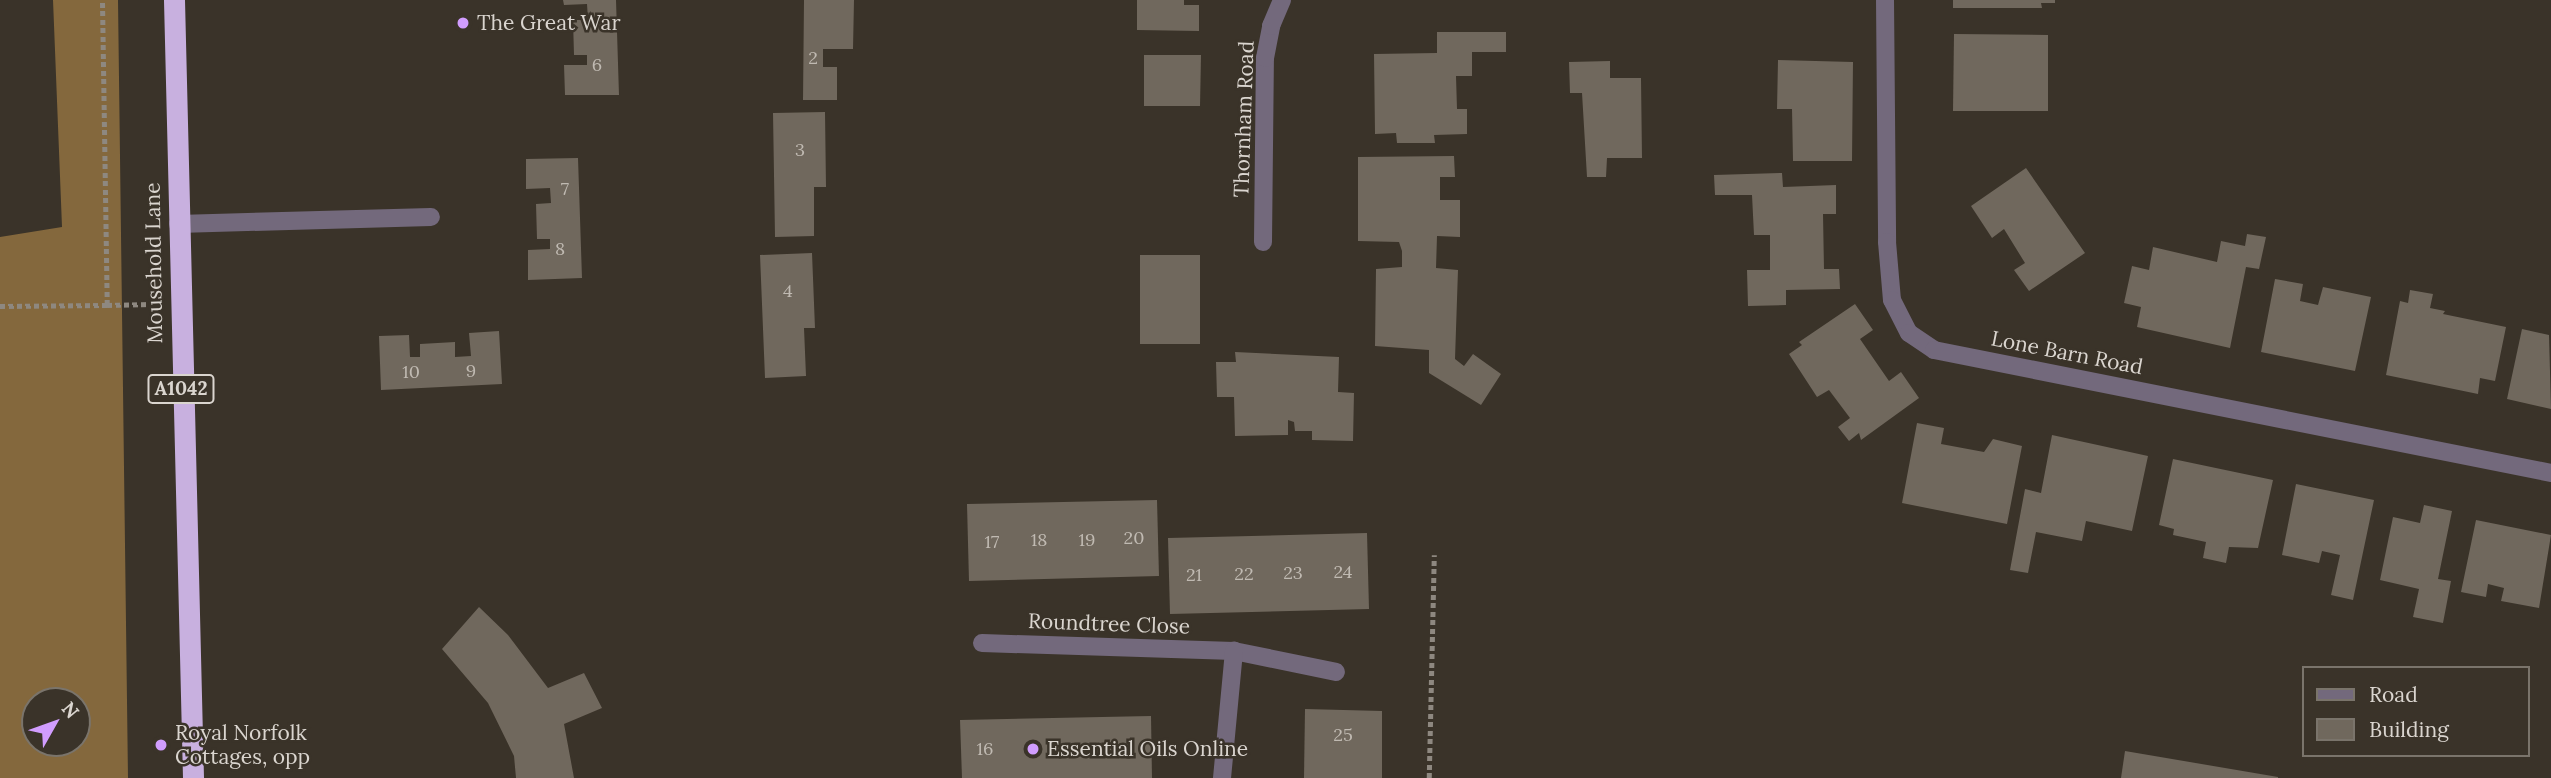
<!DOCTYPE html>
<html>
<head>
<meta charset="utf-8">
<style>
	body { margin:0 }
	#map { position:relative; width:2551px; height:778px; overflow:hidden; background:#3a3329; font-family:Lora,serif }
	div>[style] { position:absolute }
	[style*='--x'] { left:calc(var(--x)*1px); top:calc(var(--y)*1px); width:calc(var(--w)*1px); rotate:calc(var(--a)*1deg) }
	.forest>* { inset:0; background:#84683d }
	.building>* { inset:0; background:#70685d }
	.path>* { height:4.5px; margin-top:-2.25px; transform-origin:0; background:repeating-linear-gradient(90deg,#8e8880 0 5px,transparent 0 8.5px) }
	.minor>* { height:18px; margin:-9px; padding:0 9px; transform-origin:9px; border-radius:9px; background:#73697c }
	.highway>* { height:21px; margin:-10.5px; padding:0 10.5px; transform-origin:10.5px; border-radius:10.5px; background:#c8b0df }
	.dots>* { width:19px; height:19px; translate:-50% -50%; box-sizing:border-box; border:4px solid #3a3329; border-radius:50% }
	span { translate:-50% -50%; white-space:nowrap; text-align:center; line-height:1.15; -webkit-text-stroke:5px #3a3329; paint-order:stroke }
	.number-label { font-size:18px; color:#c0bab2 }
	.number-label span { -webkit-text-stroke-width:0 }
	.shield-label span { padding:2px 5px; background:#3a3329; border:2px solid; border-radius:5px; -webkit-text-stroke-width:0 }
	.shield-label { font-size:19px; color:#dad5cf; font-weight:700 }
	.poi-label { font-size:21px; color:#dad5cf }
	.left { translate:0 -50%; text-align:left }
	.street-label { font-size:21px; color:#dad5cf }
	.legend { position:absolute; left:2302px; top:666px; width:228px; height:91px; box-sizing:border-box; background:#3a3329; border:2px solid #7a746b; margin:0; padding:9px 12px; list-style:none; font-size:21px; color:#dad5cf }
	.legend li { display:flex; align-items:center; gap:14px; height:35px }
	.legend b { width:35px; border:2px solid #7a746b }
	.north { position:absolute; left:21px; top:687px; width:70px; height:70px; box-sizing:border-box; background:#3a3329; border:2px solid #7a746b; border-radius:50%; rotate:50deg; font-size:19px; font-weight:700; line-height:28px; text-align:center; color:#dad5cf }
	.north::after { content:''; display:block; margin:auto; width:24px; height:32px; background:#d19dfe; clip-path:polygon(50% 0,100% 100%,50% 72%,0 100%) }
</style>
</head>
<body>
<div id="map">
	<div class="forest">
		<i style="clip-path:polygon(evenodd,53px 0,118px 0,128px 778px,0 778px,0 237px,62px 227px,53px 0,35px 701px,77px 701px,77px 743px,35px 743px,35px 701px)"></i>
	</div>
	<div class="building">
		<i style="clip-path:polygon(563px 0,616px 0,619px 95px,565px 95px,564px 65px,587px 65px,587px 55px,574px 55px,573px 20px,588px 20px,587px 4px,564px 5px)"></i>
		<i style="clip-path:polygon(804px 0,854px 0,853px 49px,823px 49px,823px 67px,837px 67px,837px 100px,803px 100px)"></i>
		<i style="clip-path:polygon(1137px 0,1184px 0,1184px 5px,1199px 5px,1199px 31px,1137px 30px)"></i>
		<i style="clip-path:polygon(1953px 0,2055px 0,2055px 3px,2041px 3px,2042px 8px,1953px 8px)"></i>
		<i style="clip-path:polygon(1437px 32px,1506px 32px,1506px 52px,1472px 52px,1472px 76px,1456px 76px,1457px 109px,1467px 109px,1467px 134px,1434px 135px,1435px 143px,1397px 143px,1396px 133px,1375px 134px,1374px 54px,1437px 53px)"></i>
		<i style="clip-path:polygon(1954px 34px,2048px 35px,2048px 111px,1953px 111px)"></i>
		<i style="clip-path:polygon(1144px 55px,1201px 55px,1200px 106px,1144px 106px)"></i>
		<i style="clip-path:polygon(1778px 60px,1853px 62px,1852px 161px,1793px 161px,1792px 109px,1777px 109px)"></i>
		<i style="clip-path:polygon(1610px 61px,1610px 78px,1641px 78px,1642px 158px,1607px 158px,1606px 177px,1587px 177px,1582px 93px,1570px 93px,1569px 62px)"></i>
		<i style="clip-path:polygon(825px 112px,826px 187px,814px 187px,814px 236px,775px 237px,773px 113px)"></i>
		<i style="clip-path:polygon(1454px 156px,1455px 177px,1440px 177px,1440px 200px,1460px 200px,1460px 237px,1437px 236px,1436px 268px,1458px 270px,1455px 359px,1464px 366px,1473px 354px,1501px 374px,1481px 405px,1429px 373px,1429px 350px,1375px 346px,1376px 269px,1402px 267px,1402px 251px,1399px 242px,1358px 241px,1358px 157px)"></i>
		<i style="clip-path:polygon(578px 158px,582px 278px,528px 280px,528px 250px,550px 249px,550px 239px,537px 239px,536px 204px,551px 203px,550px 188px,526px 189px,526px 159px)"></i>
		<i style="clip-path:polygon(2026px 168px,2085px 253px,2029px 291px,2014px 270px,2025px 263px,2004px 229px,1992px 238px,1971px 206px)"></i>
		<i style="clip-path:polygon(1782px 173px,1783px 187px,1836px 185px,1836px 214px,1823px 214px,1824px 269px,1839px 269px,1840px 289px,1786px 290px,1786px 305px,1748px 306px,1747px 270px,1770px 270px,1770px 235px,1754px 235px,1752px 195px,1715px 195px,1714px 175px)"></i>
		<i style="clip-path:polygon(2247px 234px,2266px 237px,2259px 269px,2246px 267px,2230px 348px,2137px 327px,2141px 307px,2124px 303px,2132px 266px,2149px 270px,2153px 247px,2217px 262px,2221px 241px,2245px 246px)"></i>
		<i style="clip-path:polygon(812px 253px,815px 328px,804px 328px,806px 376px,765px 378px,760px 255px)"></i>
		<i style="clip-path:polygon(1140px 255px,1200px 255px,1200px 344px,1140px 344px)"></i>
		<i style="clip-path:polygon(2275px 279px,2303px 284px,2300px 301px,2318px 305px,2323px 287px,2371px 297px,2355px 371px,2261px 352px)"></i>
		<i style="clip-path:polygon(2410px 290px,2433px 294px,2430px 308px,2445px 311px,2443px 314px,2506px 327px,2495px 381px,2480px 378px,2478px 394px,2386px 375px,2400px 301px,2408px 303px)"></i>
		<i style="clip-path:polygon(1855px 304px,1873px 330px,1860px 339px,1889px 381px,1901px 372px,1919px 398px,1861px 440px,1859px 433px,1849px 441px,1838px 427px,1850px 418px,1829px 390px,1817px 397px,1789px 354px,1802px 345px,1799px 342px)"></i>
		<i style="clip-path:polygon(2522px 329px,2549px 335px,2551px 409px,2507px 399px)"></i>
		<i style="clip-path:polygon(499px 331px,502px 384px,381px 390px,379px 336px,409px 335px,410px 357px,420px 357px,420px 344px,455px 342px,455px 357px,471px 356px,469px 333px)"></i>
		<i style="clip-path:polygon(1235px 352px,1339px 357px,1338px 392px,1354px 393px,1353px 441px,1312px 440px,1312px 431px,1295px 431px,1294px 422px,1288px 420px,1288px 435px,1235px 436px,1234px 397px,1217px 397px,1216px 362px,1236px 362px)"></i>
		<i style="clip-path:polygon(1917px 423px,1944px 428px,1941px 444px,1984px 452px,1993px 439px,2022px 446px,2007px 524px,1902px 503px)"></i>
		<i style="clip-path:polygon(2052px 435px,2148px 456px,2132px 531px,2086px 521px,2082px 541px,2036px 532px,2028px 573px,2010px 570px,2025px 489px,2041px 493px)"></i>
		<i style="clip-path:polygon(2173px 459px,2273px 480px,2258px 548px,2229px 547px,2226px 563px,2203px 558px,2206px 542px,2173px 535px,2174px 529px,2159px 525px)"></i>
		<i style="clip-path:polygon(2296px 484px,2374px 500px,2353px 600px,2331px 595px,2340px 555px,2322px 551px,2319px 563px,2282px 555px)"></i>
		<i style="clip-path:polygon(1157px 500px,1159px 576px,969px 581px,967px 504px)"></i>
		<i style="clip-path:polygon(2424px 505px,2452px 511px,2438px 579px,2451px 581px,2443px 623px,2413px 617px,2419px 589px,2380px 580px,2393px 517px,2420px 523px)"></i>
		<i style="clip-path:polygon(2476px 520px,2551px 535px,2539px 608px,2501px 601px,2504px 588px,2488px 584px,2486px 597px,2461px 592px)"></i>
		<i style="clip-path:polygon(1367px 533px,1369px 609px,1170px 614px,1168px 538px)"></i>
		<i style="clip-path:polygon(479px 607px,508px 635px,548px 688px,584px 673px,602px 708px,564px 724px,574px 778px,516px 778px,514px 756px,488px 703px,442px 649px)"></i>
		<i style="clip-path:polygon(1305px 709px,1382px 711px,1382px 778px,1304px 778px)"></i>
		<i style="clip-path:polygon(1151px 716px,1152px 778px,962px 778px,960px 720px)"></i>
		<i style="clip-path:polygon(2125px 751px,2278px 777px,2278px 778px,2121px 778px)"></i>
	</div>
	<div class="path">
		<i style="--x:107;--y:305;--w:45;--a:-1.3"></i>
		<i style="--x:0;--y:306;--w:107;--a:-0.5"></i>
		<i style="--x:107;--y:305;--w:305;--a:-90.9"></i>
		<i style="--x:1429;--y:778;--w:223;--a:-88.7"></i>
	</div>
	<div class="minor">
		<i style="--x:1885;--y:0;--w:242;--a:89.5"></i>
		<i style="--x:1887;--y:242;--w:58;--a:85.1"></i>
		<i style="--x:1892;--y:300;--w:37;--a:63"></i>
		<i style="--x:1909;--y:333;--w:30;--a:34"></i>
		<i style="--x:1934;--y:350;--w:629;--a:11.27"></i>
		<i style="--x:178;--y:224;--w:253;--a:-1.6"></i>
		<i style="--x:1263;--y:242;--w:184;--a:-89.4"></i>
		<i style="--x:1265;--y:58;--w:33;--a:-79"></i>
		<i style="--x:1271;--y:26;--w:28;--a:-67"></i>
		<i style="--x:982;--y:643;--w:252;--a:1.8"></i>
		<i style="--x:1234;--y:651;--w:104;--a:11.6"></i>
		<i style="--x:1222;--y:778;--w:128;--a:-84.6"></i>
	</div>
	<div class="highway">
		<i style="--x:174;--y:0;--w:778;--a:88.6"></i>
	</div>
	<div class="dots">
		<i style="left:463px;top:23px;background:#d19dfe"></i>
		<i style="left:161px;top:745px;background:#d19dfe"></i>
		<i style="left:1033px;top:749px;background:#d19dfe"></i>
	</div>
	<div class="number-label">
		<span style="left:813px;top:58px">2</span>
		<span style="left:597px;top:65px">6</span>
		<span style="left:800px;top:150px">3</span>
		<span style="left:565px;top:189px">7</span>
		<span style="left:560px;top:249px">8</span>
		<span style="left:788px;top:291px">4</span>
		<span style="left:471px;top:371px">9</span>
		<span style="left:411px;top:372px">10</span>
		<span style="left:1134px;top:538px">20</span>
		<span style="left:1039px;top:540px">18</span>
		<span style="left:1087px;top:540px">19</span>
		<span style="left:992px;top:542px">17</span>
		<span style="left:1343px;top:572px">24</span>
		<span style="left:1293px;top:573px">23</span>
		<span style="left:1244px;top:574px">22</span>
		<span style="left:1194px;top:575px">21</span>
		<span style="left:1343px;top:735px">25</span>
		<span style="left:985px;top:749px">16</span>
	</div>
	<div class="shield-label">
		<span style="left:181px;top:389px">A1042</span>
	</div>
	<div class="poi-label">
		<span class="left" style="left:477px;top:23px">The Great War</span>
		<span class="left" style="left:175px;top:745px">Royal Norfolk<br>Cottages, opp</span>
		<span class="left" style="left:1047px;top:749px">Essential Oils Online</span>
	</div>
	<div class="street-label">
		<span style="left:1244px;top:119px;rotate:-88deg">Thornham Road</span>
		<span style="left:154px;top:263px;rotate:-91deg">Mousehold Lane</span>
		<span style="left:2067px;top:353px;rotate:11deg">Lone Barn Road</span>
		<span style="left:1109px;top:624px;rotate:2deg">Roundtree Close</span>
	</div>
	<ul class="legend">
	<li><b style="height:9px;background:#73697c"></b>Road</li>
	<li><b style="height:19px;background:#70685d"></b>Building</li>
	</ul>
	<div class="north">N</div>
</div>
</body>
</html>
